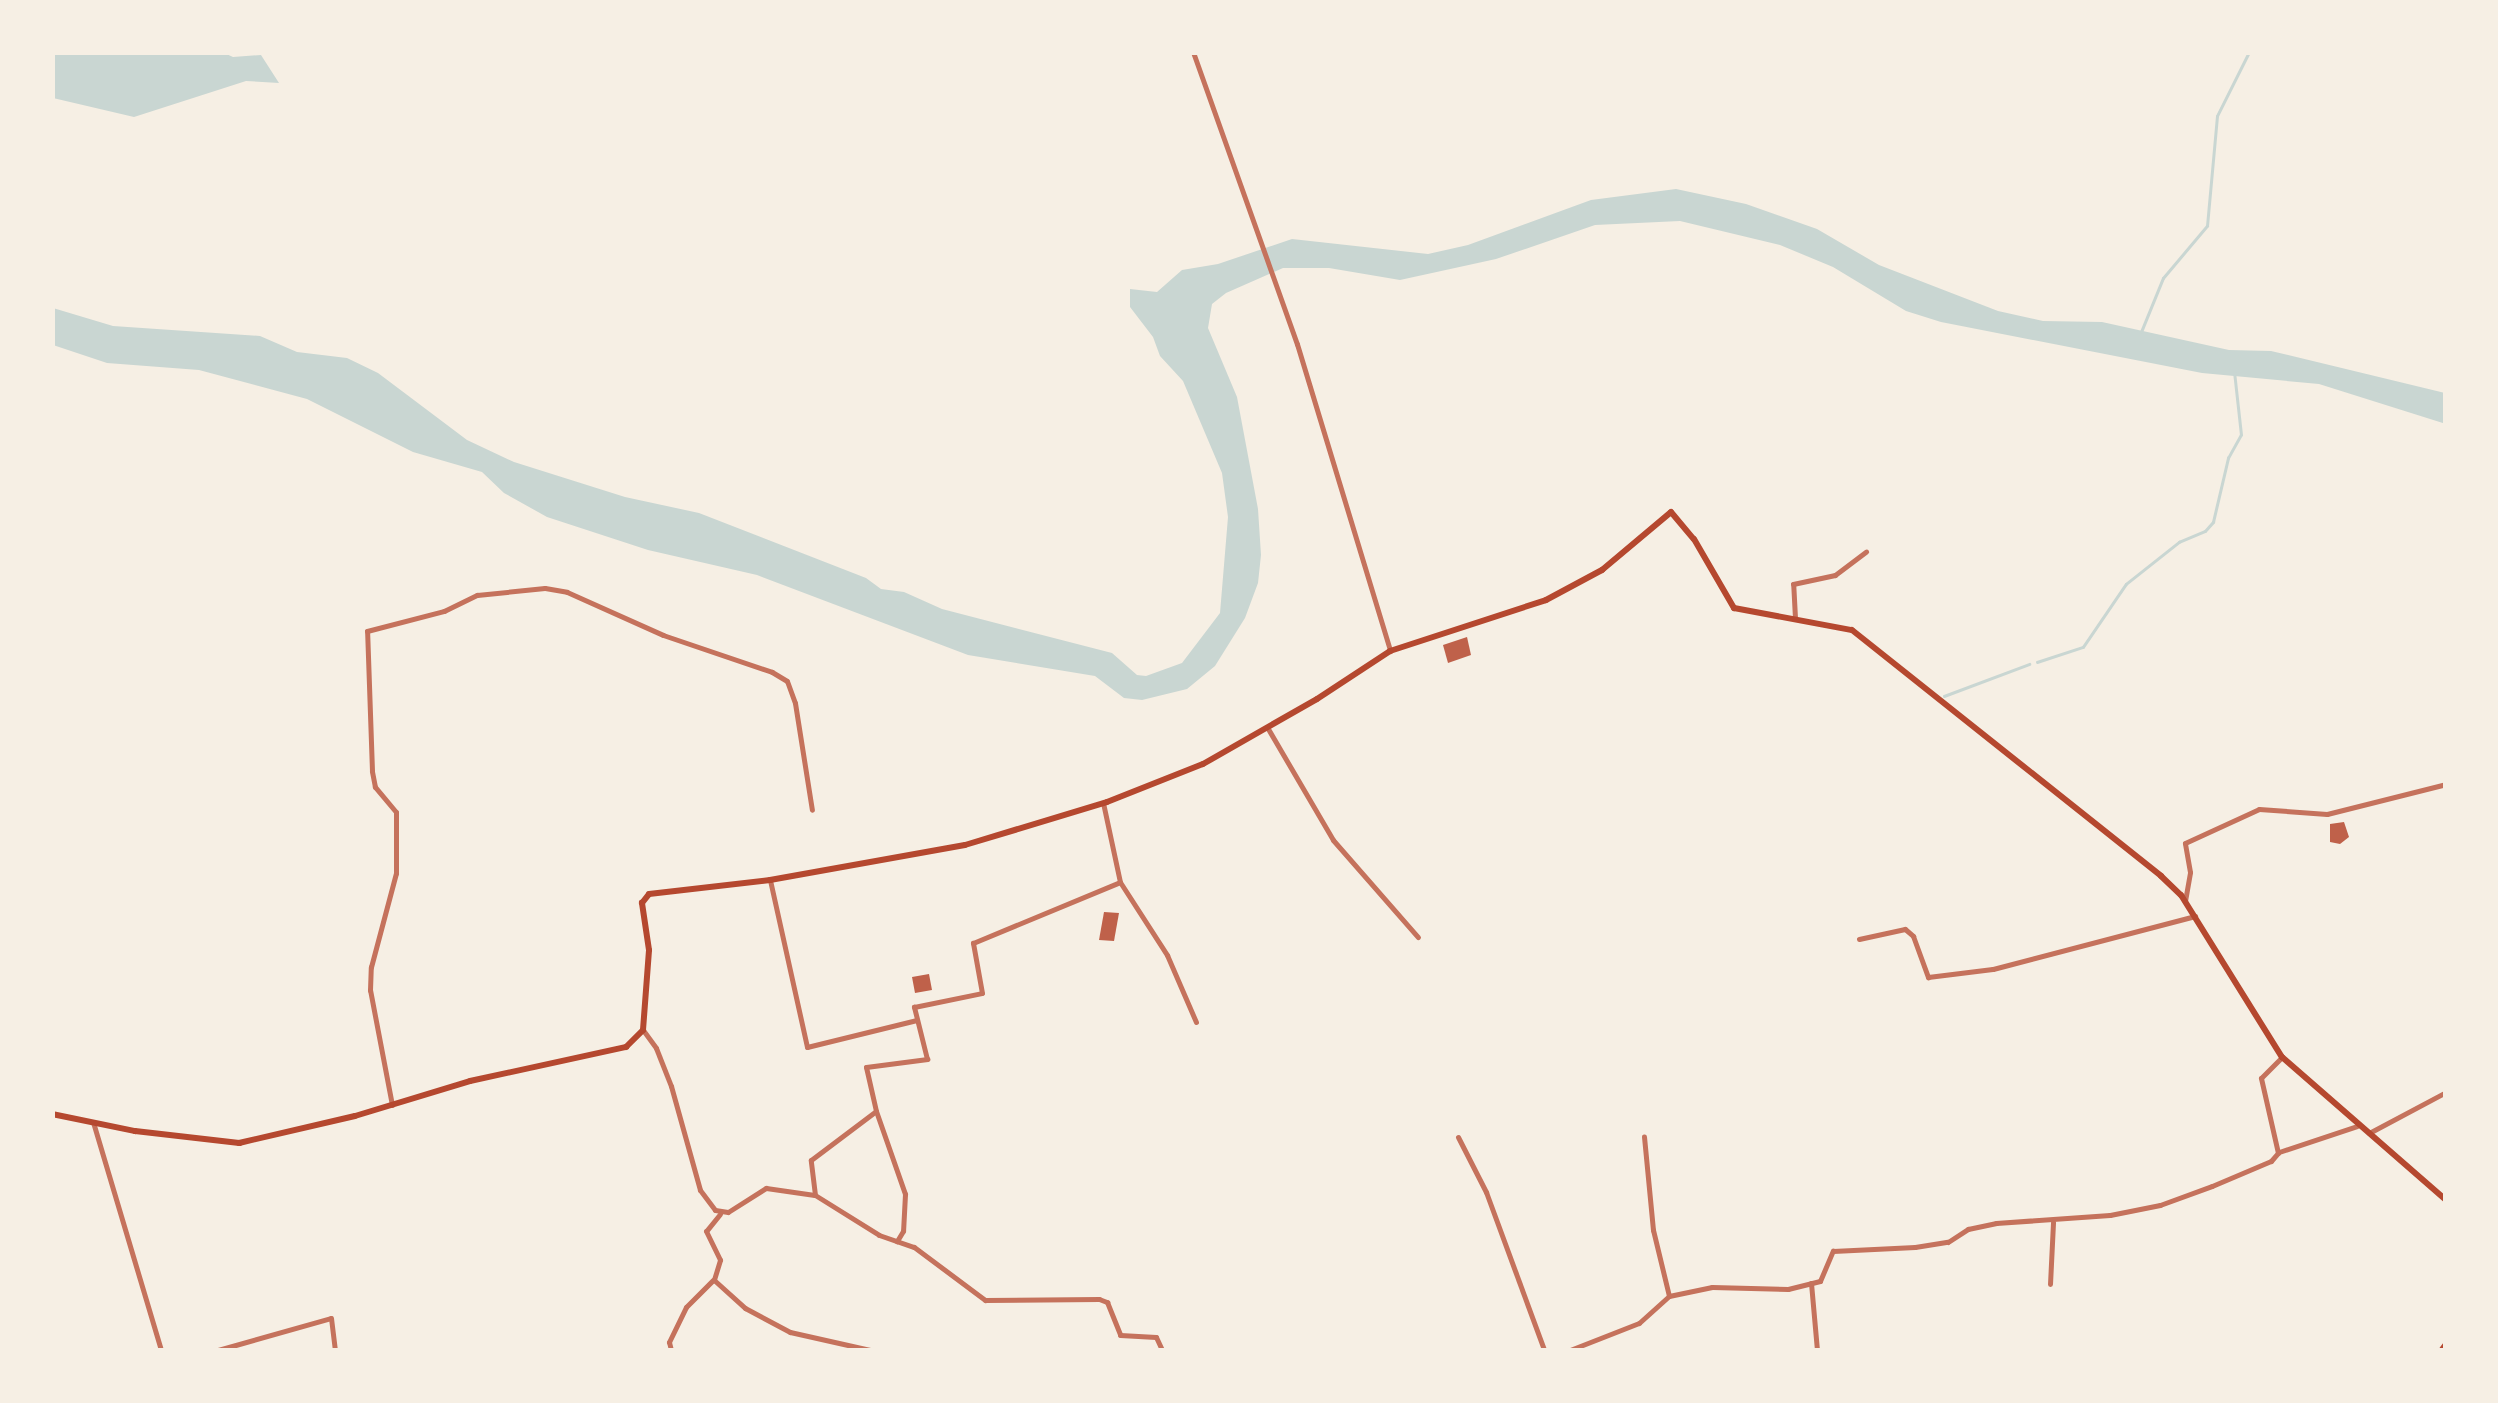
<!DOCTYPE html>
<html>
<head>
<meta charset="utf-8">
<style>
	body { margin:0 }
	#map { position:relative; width:2498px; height:1403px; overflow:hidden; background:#f6efe4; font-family:"Golos Text",sans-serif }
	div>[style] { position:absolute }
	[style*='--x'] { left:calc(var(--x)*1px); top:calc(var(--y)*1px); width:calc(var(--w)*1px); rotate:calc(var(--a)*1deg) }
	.water>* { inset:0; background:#c9d6d2 }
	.stream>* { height:2.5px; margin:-1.25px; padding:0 1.25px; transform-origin:1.25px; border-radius:1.25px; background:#c9d6d2 }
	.building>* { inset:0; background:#bf614a }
	.minor>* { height:5px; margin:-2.5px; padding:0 2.5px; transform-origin:2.5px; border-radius:2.5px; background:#c5725c }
	.secondary>* { height:6px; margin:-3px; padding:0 3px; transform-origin:3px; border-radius:3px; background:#b5482f }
	.trunk>* { height:8px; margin:-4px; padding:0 4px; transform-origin:4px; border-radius:4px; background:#b5482f }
	span { translate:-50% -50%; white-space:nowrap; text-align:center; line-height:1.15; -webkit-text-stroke:8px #f6efe4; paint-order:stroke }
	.frame { position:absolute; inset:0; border:55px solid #f6efe4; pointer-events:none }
</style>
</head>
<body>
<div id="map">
	<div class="water">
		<i style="clip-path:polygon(222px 52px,233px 57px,261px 55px,279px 83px,246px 81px,134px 117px,53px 98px,53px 53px)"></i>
		<i style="clip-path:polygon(1676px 189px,1746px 204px,1817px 229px,1879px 265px,1998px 311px,2043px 321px,2102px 322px,2229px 350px,2271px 351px,2445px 393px,2446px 424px,2319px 384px,2202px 373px,1941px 322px,1906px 311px,1833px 267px,1780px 245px,1680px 221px,1595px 225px,1496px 259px,1400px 280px,1329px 268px,1283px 268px,1226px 293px,1212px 304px,1208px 328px,1237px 397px,1258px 509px,1261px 555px,1258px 583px,1245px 618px,1215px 666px,1187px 689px,1142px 700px,1124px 698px,1095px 676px,968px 655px,757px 575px,648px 550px,547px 517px,504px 493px,482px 472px,413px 452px,307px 399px,199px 370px,107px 363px,53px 345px,53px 308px,113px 326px,260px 336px,297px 352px,347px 358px,378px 373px,467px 440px,514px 462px,625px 497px,699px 513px,866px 578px,881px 589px,904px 592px,942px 609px,1112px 653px,1137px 675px,1146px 676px,1182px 663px,1220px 613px,1228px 517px,1222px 473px,1183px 381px,1160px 356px,1153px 337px,1130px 307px,1130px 289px,1157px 292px,1182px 270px,1218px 264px,1292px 239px,1428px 254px,1468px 245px,1591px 200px)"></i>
	</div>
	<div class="stream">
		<i style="--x:2141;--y:332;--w:58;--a:-67.8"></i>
		<i style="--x:2163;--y:278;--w:68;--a:-49.8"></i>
		<i style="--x:2207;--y:226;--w:110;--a:-84.8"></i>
		<i style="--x:2217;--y:116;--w:72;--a:-63.4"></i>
		<i style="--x:2037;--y:662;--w:48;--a:-18.1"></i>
		<i style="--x:2083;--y:647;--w:76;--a:-55.7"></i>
		<i style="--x:2126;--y:584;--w:68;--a:-38.4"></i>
		<i style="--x:2179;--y:542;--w:28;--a:-23"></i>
		<i style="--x:2205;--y:531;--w:12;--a:-48"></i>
		<i style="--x:2213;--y:522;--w:66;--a:-76.8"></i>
		<i style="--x:2228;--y:458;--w:26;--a:-61"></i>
		<i style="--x:2241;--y:435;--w:63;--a:-96.3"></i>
		<i style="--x:1944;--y:696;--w:91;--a:-20.6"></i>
	</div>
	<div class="building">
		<i style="clip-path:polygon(1467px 637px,1471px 655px,1448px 663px,1443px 645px)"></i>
		<i style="clip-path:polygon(2344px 822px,2349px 837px,2340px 844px,2330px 842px,2330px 824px)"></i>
		<i style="clip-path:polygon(1104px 912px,1119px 913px,1114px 941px,1099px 940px)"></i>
		<i style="clip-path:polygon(929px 974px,932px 990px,915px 993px,912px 977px)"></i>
	</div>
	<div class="minor">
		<i style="--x:1193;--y:52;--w:310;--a:70.4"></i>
		<i style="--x:1297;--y:344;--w:321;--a:73.1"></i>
		<i style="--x:1795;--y:618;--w:34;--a:-93"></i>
		<i style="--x:1793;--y:584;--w:43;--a:-12.1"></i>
		<i style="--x:1835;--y:575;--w:39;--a:-37"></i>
		<i style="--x:1267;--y:727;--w:131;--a:59.7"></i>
		<i style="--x:1333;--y:840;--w:129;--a:48.8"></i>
		<i style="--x:770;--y:880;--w:171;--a:77.5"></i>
		<i style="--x:807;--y:1047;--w:113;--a:-13.8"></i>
		<i style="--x:1120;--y:882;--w:87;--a:57.2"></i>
		<i style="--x:1167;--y:955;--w:73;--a:66.6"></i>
		<i style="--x:2185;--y:901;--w:29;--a:-80"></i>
		<i style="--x:2190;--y:872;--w:29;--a:-100"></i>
		<i style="--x:2185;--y:843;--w:81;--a:-24.7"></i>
		<i style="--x:2259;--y:809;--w:68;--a:4.2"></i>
		<i style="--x:2327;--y:814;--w:123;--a:-14.1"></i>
		<i style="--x:1859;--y:939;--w:47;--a:-12.3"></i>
		<i style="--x:1905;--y:929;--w:11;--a:41"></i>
		<i style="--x:1913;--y:936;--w:44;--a:69.9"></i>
		<i style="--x:1928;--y:977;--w:65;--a:-7"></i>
		<i style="--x:1993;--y:969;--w:209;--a:-14.7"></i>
		<i style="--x:643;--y:1030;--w:22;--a:54"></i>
		<i style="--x:656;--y:1048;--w:41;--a:68.5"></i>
		<i style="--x:671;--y:1086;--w:108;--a:74.4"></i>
		<i style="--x:700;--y:1190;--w:25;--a:53"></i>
		<i style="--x:715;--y:1210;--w:13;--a:9"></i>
		<i style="--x:728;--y:1212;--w:45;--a:-32.3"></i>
		<i style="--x:766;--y:1188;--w:49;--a:8.1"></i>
		<i style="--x:815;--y:1195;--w:35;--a:-97"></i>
		<i style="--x:811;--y:1160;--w:81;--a:-37"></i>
		<i style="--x:876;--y:1111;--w:45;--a:-102.8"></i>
		<i style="--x:866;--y:1067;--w:62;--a:-7.5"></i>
		<i style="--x:927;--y:1059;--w:54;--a:-104"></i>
		<i style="--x:914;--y:1007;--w:69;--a:-11.6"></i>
		<i style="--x:982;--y:993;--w:51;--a:-100.2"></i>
		<i style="--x:973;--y:943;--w:159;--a:-22.5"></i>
		<i style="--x:1120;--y:882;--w:81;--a:-102.1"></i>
		<i style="--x:392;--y:1105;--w:117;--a:-100.8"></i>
		<i style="--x:370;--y:990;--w:23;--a:-88"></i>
		<i style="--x:371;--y:967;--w:97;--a:-75.1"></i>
		<i style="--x:396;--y:873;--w:61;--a:-90"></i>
		<i style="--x:396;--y:812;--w:33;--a:-130"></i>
		<i style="--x:375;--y:787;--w:16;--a:-101"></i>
		<i style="--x:372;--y:771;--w:140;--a:-92"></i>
		<i style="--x:367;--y:631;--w:80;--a:-14.6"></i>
		<i style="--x:444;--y:611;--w:37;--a:-26"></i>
		<i style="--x:477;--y:595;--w:68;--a:-5.9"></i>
		<i style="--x:545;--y:588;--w:22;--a:10"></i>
		<i style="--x:567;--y:592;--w:105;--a:24.1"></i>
		<i style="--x:663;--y:635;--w:115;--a:18.7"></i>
		<i style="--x:772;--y:672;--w:17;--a:31"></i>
		<i style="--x:787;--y:681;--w:23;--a:70"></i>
		<i style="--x:795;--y:703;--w:108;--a:81"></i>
		<i style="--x:876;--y:1111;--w:88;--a:70.7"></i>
		<i style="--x:905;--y:1194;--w:37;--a:93"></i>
		<i style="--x:903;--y:1231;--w:12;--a:121"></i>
		<i style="--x:93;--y:1122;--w:238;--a:73.4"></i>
		<i style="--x:2369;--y:1133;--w:87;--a:-28"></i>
		<i style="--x:1458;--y:1137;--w:62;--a:63"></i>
		<i style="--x:1486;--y:1192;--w:168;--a:69.8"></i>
		<i style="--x:2279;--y:1152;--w:82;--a:-18.4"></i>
		<i style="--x:815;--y:1195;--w:75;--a:32"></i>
		<i style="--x:879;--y:1235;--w:37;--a:19"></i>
		<i style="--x:914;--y:1247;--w:89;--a:36.7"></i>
		<i style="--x:985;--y:1300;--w:114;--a:-0.5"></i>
		<i style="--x:1099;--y:1299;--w:9;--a:21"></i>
		<i style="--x:1107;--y:1302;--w:35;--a:68"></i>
		<i style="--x:1120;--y:1335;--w:36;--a:3"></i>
		<i style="--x:1156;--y:1337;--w:14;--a:65"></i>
		<i style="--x:720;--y:1214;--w:22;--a:129"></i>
		<i style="--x:706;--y:1231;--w:32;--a:64"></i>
		<i style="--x:720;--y:1260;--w:21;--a:107"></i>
		<i style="--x:714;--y:1280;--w:42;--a:42.1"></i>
		<i style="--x:745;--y:1308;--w:51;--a:28.1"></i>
		<i style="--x:790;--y:1332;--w:82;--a:12.7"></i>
		<i style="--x:1811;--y:1283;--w:67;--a:84.9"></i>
		<i style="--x:2050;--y:1284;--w:62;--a:-87.2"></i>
		<i style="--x:1669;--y:1296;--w:44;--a:-11.8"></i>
		<i style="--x:1712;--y:1287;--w:76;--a:1.5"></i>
		<i style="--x:1788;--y:1289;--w:33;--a:-14"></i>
		<i style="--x:1820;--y:1281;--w:33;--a:-67"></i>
		<i style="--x:1833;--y:1251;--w:82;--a:-2.8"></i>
		<i style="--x:1915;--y:1247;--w:33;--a:-9"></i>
		<i style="--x:1948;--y:1242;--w:24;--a:-33"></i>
		<i style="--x:1968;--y:1229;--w:29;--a:-12"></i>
		<i style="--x:1996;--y:1223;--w:114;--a:-4"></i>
		<i style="--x:2110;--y:1215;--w:51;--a:-11.3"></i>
		<i style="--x:2160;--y:1205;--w:55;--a:-20.1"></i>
		<i style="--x:2212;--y:1186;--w:64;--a:-23"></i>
		<i style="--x:2271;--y:1161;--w:11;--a:-49"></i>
		<i style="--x:2278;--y:1153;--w:77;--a:-102.8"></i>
		<i style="--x:2261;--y:1078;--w:30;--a:-45"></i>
		<i style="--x:218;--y:1350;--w:117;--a:-15.8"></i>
		<i style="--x:331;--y:1318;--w:32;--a:83"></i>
		<i style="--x:671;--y:1350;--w:8;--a:-104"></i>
		<i style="--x:669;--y:1342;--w:39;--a:-64"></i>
		<i style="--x:686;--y:1307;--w:38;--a:-45"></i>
		<i style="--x:1570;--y:1350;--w:74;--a:-21.4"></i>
		<i style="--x:1639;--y:1323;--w:40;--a:-42"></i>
		<i style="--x:1669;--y:1296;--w:68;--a:-103.6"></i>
		<i style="--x:1653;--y:1230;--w:94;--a:-95.5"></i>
	</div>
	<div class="secondary">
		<i style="--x:52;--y:1114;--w:85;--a:11.6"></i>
		<i style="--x:135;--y:1131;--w:105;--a:6.6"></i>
		<i style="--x:239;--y:1143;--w:119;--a:-13.1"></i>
		<i style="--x:355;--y:1116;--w:120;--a:-16.9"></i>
		<i style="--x:470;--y:1081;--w:160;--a:-12.3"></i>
		<i style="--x:626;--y:1047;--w:24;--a:-45"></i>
		<i style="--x:643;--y:1030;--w:80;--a:-85.7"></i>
		<i style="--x:649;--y:950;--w:48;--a:-98.5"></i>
		<i style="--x:642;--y:903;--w:11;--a:-52"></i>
		<i style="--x:649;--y:894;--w:122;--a:-6.6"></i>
		<i style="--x:770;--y:880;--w:198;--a:-10.2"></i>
		<i style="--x:965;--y:845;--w:148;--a:-16.8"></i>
		<i style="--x:1107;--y:802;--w:103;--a:-21.6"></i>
		<i style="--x:1203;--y:764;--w:131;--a:-29.7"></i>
		<i style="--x:1317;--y:699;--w:87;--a:-33.3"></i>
		<i style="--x:1390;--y:651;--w:164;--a:-18.1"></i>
		<i style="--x:1546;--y:600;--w:64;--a:-28.2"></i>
		<i style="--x:1602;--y:570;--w:90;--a:-40"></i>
		<i style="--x:1671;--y:512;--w:35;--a:50"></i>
		<i style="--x:1694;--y:539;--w:80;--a:59.9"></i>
		<i style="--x:1734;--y:608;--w:120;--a:10.6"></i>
		<i style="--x:1852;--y:630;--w:395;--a:38.5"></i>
		<i style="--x:2161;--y:876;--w:28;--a:44"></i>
		<i style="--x:2181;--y:895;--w:191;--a:58.1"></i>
		<i style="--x:2282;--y:1057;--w:218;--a:41.1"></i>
	</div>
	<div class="trunk">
		<i style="--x:2443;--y:1350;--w:5;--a:-53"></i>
	</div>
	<div class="frame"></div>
</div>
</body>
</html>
